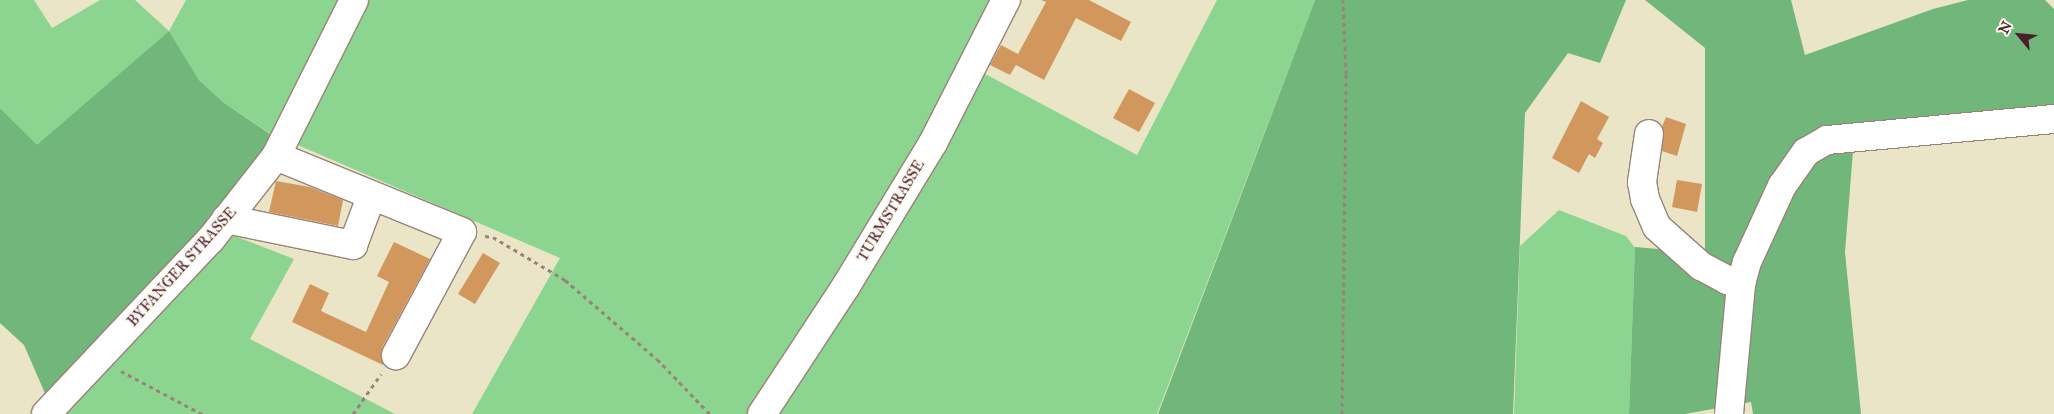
<!DOCTYPE html>
<html>
<head>
<meta charset="utf-8">
<style>
	body { margin:0 }
	#map { position:relative; width:2054px; height:414px; overflow:hidden; background:#ebe5c7; font-family:"IM FELL Great Primer",serif }
	div>[style] { position:absolute }
	[style*='--x'] { left:calc(var(--x)*1px); top:calc(var(--y)*1px); width:calc(var(--w)*1px); rotate:calc(var(--a)*1deg) }
	.green>* { inset:0; background:#8cd591 }
	.forest>* { inset:0; background:#71b67b }
	.building>* { inset:0; background:#d2975c }
	.path>* { height:3px; margin-top:-1.5px; transform-origin:0; background:repeating-linear-gradient(90deg,#9a8279 0 4px,transparent 0 8px) }
	.roads { filter:drop-shadow(1px 0 #9a8279) drop-shadow(-1px 0 #9a8279) drop-shadow(0 1px #9a8279) drop-shadow(0 -1px #9a8279) }
	.minor>* { height:28px; margin:-14px; padding:0 14px; transform-origin:14px; border-radius:14px; background:#fff }
	span { translate:-50% -50%; white-space:nowrap; text-align:center; line-height:1.15; -webkit-text-stroke:4px #fbf7ec; paint-order:stroke }
	.street-label { font-size:15px; color:#4a1f2b }
	.north { position:absolute; left:1994px; top:10px; width:50px; height:50px; -webkit-text-stroke:4px #fbf7ec; paint-order:stroke; rotate:298deg; font-size:14px; font-weight:700; line-height:20px; text-align:center; color:#4a1f2b }
	.north::after { content:''; display:block; margin:auto; width:18px; height:22px; background:#4a1f2b; clip-path:polygon(50% 0,100% 100%,50% 72%,0 100%) }
</style>
</head>
<body>
<div id="map">
	<div class="green">
		<i style="clip-path:polygon(0 0,34px 0,52px 28px,100px 0,135px 0,169px 31px,186px 0,347px 0,277px 138px,223px 102px,199px 80px,169px 31px,37px 146px,0 108px)"></i>
		<i style="clip-path:polygon(359px 0,994px 0,920px 146px,758px 414px,472px 414px,560px 258px,293px 143px)"></i>
		<i style="clip-path:polygon(1217px 0,1315px 0,1157px 414px,770px 414px,978px 70px,1137px 155px)"></i>
		<i style="clip-path:polygon(1559px 210px,1626px 236px,1635px 248px,1629px 414px,1514px 414px,1520px 246px)"></i>
		<i style="clip-path:polygon(230px 234px,294px 259px,250px 339px,395px 414px,57px 414px)"></i>
	</div>
	<div class="forest">
		<i style="clip-path:polygon(1315px 0,1626px 0,1600px 63px,1568px 53px,1525px 113px,1513px 414px,1158px 414px)"></i>
		<i style="clip-path:polygon(1645px 0,1791px 0,1805px 55px,1933px 9px,1968px 0,2045px 0,2054px 9px,2054px 127px,1854px 138px,1845px 252px,1861px 414px,1753px 414px,1751px 402px,1685px 414px,1629px 414px,1635px 247px,1705px 253px,1705px 48px)"></i>
		<i style="clip-path:polygon(169px 31px,199px 80px,223px 102px,276px 138px,229px 209px,47px 398px,24px 345px,0 323px,0 108px,37px 145px)"></i>
	</div>
	<div class="building">
		<i style="clip-path:polygon(1041px 0,1089px 0,1131px 22px,1121px 41px,1076px 18px,1044px 80px,1016px 65px,1010px 75px,990px 65px,1001px 45px,1018px 54px,1046px 2px)"></i>
		<i style="clip-path:polygon(1129px 89px,1155px 103px,1139px 132px,1113px 118px)"></i>
		<i style="clip-path:polygon(1581px 101px,1609px 117px,1597px 139px,1603px 143px,1595px 158px,1589px 154px,1579px 173px,1552px 158px)"></i>
		<i style="clip-path:polygon(1666px 117px,1686px 124px,1677px 156px,1662px 151px,1662px 127px)"></i>
		<i style="clip-path:polygon(1677px 180px,1702px 184px,1697px 212px,1672px 207px)"></i>
		<i style="clip-path:polygon(276px 181px,310px 187px,343px 200px,338px 226px,269px 212px)"></i>
		<i style="clip-path:polygon(394px 242px,430px 259px,382px 348px,383px 365px,292px 322px,310px 284px,329px 293px,321px 311px,366px 332px,389px 282px,377px 276px)"></i>
		<i style="clip-path:polygon(483px 253px,500px 263px,475px 304px,458px 294px)"></i>
	</div>
	<div class="path">
		<i style="--x:485;--y:236;--w:8;--a:7"></i>
		<i style="--x:493;--y:237;--w:84;--a:30.8"></i>
		<i style="--x:565;--y:280;--w:121;--a:40.7"></i>
		<i style="--x:657;--y:359;--w:76;--a:46.1"></i>
		<i style="--x:121;--y:371;--w:92;--a:28"></i>
		<i style="--x:353;--y:414;--w:49;--a:-55"></i>
		<i style="--x:1342;--y:414;--w:340;--a:-89.3"></i>
		<i style="--x:1346;--y:74;--w:74;--a:-92.3"></i>
	</div>
	<div class="roads">
		<div class="minor">
			<i style="--x:1649;--y:134;--w:49;--a:98.3"></i>
			<i style="--x:1642;--y:182;--w:17;--a:80"></i>
			<i style="--x:1645;--y:199;--w:30;--a:67"></i>
			<i style="--x:1657;--y:227;--w:59;--a:41.6"></i>
			<i style="--x:1701;--y:266;--w:30;--a:28"></i>
			<i style="--x:1727;--y:280;--w:15;--a:16"></i>
			<i style="--x:276;--y:156;--w:201;--a:22.2"></i>
			<i style="--x:462;--y:232;--w:140;--a:118.2"></i>
			<i style="--x:226;--y:219;--w:130;--a:11.6"></i>
			<i style="--x:353;--y:245;--w:51;--a:-69.4"></i>
			<i style="--x:46;--y:414;--w:241;--a:-46.7"></i>
			<i style="--x:211;--y:239;--w:105;--a:-51.9"></i>
			<i style="--x:276;--y:156;--w:174;--a:-63.4"></i>
			<i style="--x:762;--y:414;--w:153;--a:-56.7"></i>
			<i style="--x:846;--y:286;--w:167;--a:-58.7"></i>
			<i style="--x:933;--y:143;--w:161;--a:-63"></i>
			<i style="--x:1729;--y:414;--w:131;--a:-84.7"></i>
			<i style="--x:1741;--y:284;--w:23;--a:-75"></i>
			<i style="--x:1747;--y:262;--w:84;--a:-65.3"></i>
			<i style="--x:1782;--y:186;--w:42;--a:-54.8"></i>
			<i style="--x:1806;--y:152;--w:24;--a:-30"></i>
			<i style="--x:1827;--y:140;--w:228;--a:-5.3"></i>
		</div>
	</div>
	<div class="street-label">
		<span style="left:891px;top:211px;rotate:-59deg">TURMSTRASSE</span>
		<span style="left:182px;top:267px;rotate:-48deg">BYFANGER STRASSE</span>
	</div>
	<div class="north">N</div>
</div>
</body>
</html>
